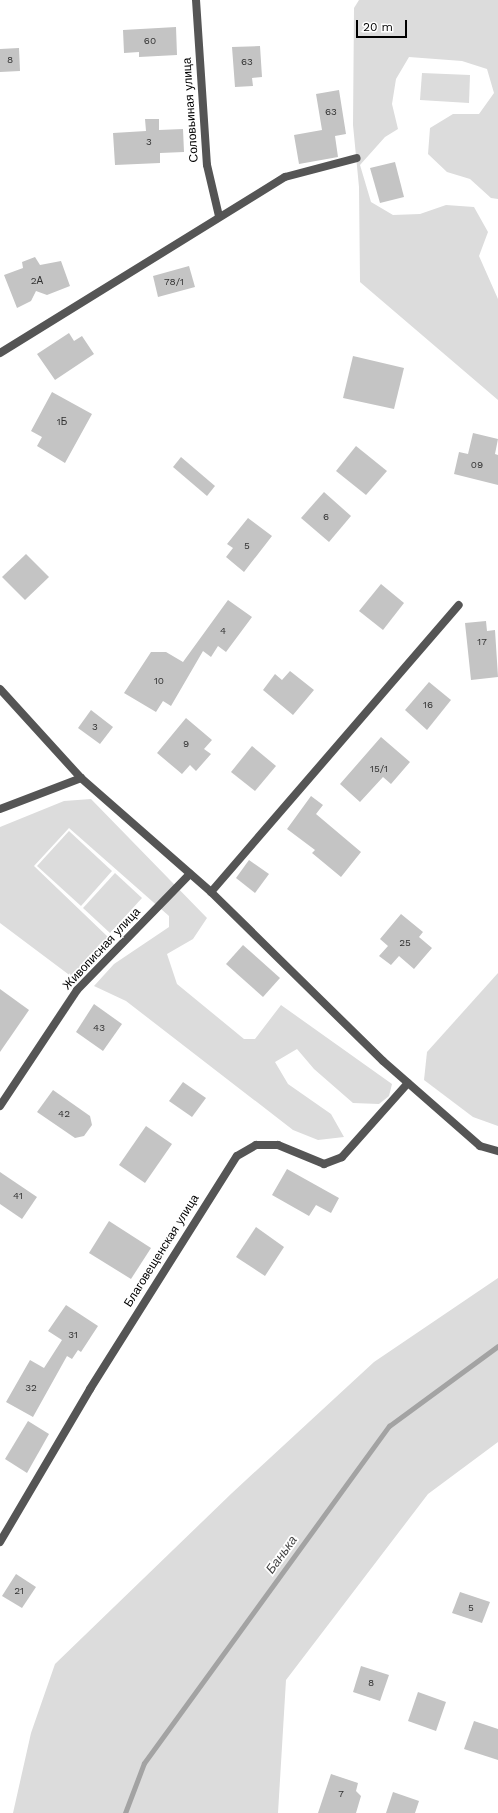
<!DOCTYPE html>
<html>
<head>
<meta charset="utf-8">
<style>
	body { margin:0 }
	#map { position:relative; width:498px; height:1813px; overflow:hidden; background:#fff; font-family:"Work Sans",sans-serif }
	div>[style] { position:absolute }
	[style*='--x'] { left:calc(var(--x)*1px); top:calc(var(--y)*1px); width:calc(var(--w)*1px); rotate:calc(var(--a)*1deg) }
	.green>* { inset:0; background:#dcdcdc }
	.stream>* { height:5px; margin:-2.5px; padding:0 2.5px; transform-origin:2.5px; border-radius:2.5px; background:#a3a3a3 }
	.building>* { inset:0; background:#c4c4c4 }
	.street>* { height:8px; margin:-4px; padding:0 4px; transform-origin:4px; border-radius:4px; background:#555 }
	span { translate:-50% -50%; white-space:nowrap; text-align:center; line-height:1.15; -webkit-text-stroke:3.5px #fff; paint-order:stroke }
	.number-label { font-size:10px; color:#313131 }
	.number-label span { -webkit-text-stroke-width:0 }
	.street-label { font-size:12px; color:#000 }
	.water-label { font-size:13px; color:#444; font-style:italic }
	.scale { position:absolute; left:356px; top:20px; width:51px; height:18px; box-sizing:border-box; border:2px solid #000; border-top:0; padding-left:5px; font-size:12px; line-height:14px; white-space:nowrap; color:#000; -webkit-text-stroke:3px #fff; paint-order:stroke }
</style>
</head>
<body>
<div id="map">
	<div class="green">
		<i style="clip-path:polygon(359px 0,498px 0,498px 199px,491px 198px,470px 179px,447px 172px,428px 154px,430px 128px,453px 114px,479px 114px,494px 93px,487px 69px,462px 61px,409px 57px,396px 79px,392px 104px,398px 129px,385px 137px,360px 165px,371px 202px,393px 215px,420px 214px,446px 205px,474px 207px,488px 232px,479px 256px,498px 299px,498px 400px,360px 282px,359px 187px,353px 125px,354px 8px)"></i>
		<i style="clip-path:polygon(422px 73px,470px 75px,469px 103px,420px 100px)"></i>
		<i style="clip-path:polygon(91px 799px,207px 918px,193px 939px,167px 954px,177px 984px,244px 1039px,255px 1039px,281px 1005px,392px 1084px,389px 1096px,379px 1104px,353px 1103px,314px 1069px,297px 1049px,275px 1062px,288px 1084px,331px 1114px,344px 1137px,318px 1140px,293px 1130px,126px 1001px,94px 986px,114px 964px,169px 927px,169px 916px,69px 828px,34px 866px,108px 937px,72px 977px,0 923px,0 827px,64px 801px)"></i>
		<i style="clip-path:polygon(69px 831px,112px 871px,81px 906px,37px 866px)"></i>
		<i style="clip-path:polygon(115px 873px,142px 898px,110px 933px,83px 908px)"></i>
		<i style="clip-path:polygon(498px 973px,498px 1126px,473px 1117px,424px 1080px,427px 1052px)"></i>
		<i style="clip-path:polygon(498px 1278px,498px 1442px,428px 1494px,286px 1680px,278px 1813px,13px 1813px,31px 1733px,55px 1664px,232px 1493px,374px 1362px)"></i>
	</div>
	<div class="stream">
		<i style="--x:125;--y:1813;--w:53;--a:-69.2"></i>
		<i style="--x:144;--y:1763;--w:417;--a:-54"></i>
		<i style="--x:389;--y:1426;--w:135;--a:-36.3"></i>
	</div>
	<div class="building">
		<i style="clip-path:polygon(176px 27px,177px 55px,139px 57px,139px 52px,124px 53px,123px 30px)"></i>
		<i style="clip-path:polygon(260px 46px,262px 77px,252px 78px,253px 86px,235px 87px,232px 47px)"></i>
		<i style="clip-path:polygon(19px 48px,20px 71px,0 72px,0 49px)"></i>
		<i style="clip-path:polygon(339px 90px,346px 134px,335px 136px,338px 157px,299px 164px,294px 135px,322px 130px,316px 94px)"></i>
		<i style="clip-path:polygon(145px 119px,159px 119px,159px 130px,183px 129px,184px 152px,160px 153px,160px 163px,115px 165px,113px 133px,146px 131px)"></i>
		<i style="clip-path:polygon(395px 162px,404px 197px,380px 203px,370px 168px)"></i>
		<i style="clip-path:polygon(35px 257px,40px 265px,61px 261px,70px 286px,47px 295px,36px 291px,31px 301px,17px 308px,4px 275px,23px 268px,22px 262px)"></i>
		<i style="clip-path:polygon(189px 266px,195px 287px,158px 297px,153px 276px)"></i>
		<i style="clip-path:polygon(69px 333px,74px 341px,82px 336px,94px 354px,55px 380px,37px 354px)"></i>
		<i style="clip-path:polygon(353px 356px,404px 368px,394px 409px,343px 398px)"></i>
		<i style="clip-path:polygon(52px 392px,92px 414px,65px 463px,37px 446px,42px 437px,31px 431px)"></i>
		<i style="clip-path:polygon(473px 433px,498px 439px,495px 454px,498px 455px,498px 485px,454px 474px,459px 452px,468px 454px)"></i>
		<i style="clip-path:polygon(356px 446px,387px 471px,366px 495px,336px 471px)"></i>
		<i style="clip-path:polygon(181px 457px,215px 486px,207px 496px,173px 467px)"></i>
		<i style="clip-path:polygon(324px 492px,351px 516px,329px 542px,301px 518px)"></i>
		<i style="clip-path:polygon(248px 518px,272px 536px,244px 572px,226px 557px,233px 548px,227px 544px)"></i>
		<i style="clip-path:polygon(26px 554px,49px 577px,25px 600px,2px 577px)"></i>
		<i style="clip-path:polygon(381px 584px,404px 603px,383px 630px,359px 611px)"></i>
		<i style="clip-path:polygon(228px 600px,252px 617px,226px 652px,218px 646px,211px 657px,203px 651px,171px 706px,163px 701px,156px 712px,124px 693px,151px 652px,166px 652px,183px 662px)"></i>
		<i style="clip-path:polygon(486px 621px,487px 631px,495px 630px,498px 677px,471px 680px,465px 623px)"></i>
		<i style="clip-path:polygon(290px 671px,314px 690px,293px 715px,263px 690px,275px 674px,282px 680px)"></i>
		<i style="clip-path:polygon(429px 682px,451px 700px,427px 730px,405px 710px)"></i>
		<i style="clip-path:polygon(91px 710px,113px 727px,100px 744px,78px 728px)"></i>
		<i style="clip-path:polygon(186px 718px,212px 740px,204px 749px,211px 754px,196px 771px,190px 765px,182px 774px,157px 753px)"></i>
		<i style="clip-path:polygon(381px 737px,410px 762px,391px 784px,383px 777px,360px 802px,340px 784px)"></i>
		<i style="clip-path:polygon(252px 746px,276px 766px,255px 791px,231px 772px)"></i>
		<i style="clip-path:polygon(311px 796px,323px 805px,316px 814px,361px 852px,341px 877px,312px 853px,315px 850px,287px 829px)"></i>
		<i style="clip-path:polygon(249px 860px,269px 874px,255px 893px,236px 878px)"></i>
		<i style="clip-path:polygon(401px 914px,423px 932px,419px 937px,432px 948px,414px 969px,399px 956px,391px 965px,379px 956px,388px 946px,380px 939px)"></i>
		<i style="clip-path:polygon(243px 945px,280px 978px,263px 997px,226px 964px)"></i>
		<i style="clip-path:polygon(0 989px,29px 1010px,0 1052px)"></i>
		<i style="clip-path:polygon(94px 1004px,122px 1024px,103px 1051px,76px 1032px)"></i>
		<i style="clip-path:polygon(183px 1082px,206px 1098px,192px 1117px,169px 1101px)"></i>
		<i style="clip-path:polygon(53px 1090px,90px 1116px,92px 1125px,84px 1136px,75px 1138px,37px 1112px)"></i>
		<i style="clip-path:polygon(146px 1126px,172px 1144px,145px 1183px,119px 1165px)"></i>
		<i style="clip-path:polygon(287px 1169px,339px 1198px,331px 1213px,316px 1205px,309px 1216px,272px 1195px)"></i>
		<i style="clip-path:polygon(0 1172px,37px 1197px,22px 1219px,0 1204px)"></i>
		<i style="clip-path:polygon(109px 1221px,151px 1248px,131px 1279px,89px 1253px)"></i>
		<i style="clip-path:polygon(256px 1227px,284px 1247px,265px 1276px,236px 1257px)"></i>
		<i style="clip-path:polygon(66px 1305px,98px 1326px,81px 1352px,78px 1350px,72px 1359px,67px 1356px,33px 1417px,6px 1402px,30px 1360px,44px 1368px,62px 1340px,48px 1331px)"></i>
		<i style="clip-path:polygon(28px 1421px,49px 1434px,27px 1473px,5px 1459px)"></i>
		<i style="clip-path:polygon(16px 1574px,36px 1587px,22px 1608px,2px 1596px)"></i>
		<i style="clip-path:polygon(460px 1592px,490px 1602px,482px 1623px,452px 1613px)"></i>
		<i style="clip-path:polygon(361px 1666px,389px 1675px,380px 1701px,353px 1692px)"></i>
		<i style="clip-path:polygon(418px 1692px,446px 1702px,436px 1731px,408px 1721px)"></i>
		<i style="clip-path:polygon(474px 1721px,498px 1729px,498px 1760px,464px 1749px)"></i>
		<i style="clip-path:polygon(331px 1774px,358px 1783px,356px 1791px,361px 1796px,356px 1813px,318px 1813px)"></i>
		<i style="clip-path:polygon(393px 1792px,419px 1801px,415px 1813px,386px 1813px)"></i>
	</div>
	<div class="street">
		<i style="--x:196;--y:0;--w:165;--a:86.2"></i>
		<i style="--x:207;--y:165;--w:52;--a:76.8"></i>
		<i style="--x:0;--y:353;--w:335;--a:-31.7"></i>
		<i style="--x:285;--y:177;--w:74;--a:-14.8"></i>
		<i style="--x:0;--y:689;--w:120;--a:47.7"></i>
		<i style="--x:81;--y:778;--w:173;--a:41.2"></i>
		<i style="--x:211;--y:892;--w:241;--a:44.5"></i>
		<i style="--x:383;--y:1061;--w:129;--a:41.2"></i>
		<i style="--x:480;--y:1146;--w:19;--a:16"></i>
		<i style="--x:0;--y:809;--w:87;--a:-20.9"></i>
		<i style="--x:211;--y:892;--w:379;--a:-49.2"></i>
		<i style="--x:0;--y:1106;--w:139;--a:-56.4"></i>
		<i style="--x:77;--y:990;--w:162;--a:-45.8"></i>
		<i style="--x:0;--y:1542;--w:178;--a:-59.5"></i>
		<i style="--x:90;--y:1389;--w:275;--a:-57.8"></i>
		<i style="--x:237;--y:1156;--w:22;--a:-30"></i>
		<i style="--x:256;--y:1145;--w:22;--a:0"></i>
		<i style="--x:278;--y:1145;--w:50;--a:22.4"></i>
		<i style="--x:324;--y:1164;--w:19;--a:-21"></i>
		<i style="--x:342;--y:1157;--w:99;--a:-48.3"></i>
	</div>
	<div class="number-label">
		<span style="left:150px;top:41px">60</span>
		<span style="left:10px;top:60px">8</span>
		<span style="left:247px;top:62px">63</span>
		<span style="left:331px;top:112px">63</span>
		<span style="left:149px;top:142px">3</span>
		<span style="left:37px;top:281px">2А</span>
		<span style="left:174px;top:282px">78/1</span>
		<span style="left:62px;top:422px">1Б</span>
		<span style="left:477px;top:465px">09</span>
		<span style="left:326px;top:517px">6</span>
		<span style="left:247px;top:546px">5</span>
		<span style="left:223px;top:631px">4</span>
		<span style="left:482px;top:642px">17</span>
		<span style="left:159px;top:681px">10</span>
		<span style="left:428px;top:705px">16</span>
		<span style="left:95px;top:727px">3</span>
		<span style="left:186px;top:744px">9</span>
		<span style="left:379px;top:769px">15/1</span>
		<span style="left:405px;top:943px">25</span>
		<span style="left:99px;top:1028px">43</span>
		<span style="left:64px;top:1114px">42</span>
		<span style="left:18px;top:1196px">41</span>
		<span style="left:73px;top:1335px">31</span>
		<span style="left:31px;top:1388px">32</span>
		<span style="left:19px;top:1591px">21</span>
		<span style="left:471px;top:1608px">5</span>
		<span style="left:371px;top:1683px">8</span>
		<span style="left:341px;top:1794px">7</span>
	</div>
	<div class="street-label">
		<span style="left:191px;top:110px;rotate:-94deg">Соловьиная улица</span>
		<span style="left:102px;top:949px;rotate:-47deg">Живописная улица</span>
		<span style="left:162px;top:1251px;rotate:-58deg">Благовещенская улица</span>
	</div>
	<div class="water-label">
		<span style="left:282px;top:1555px;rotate:-54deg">Банька</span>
	</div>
	<div class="scale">20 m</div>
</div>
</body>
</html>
